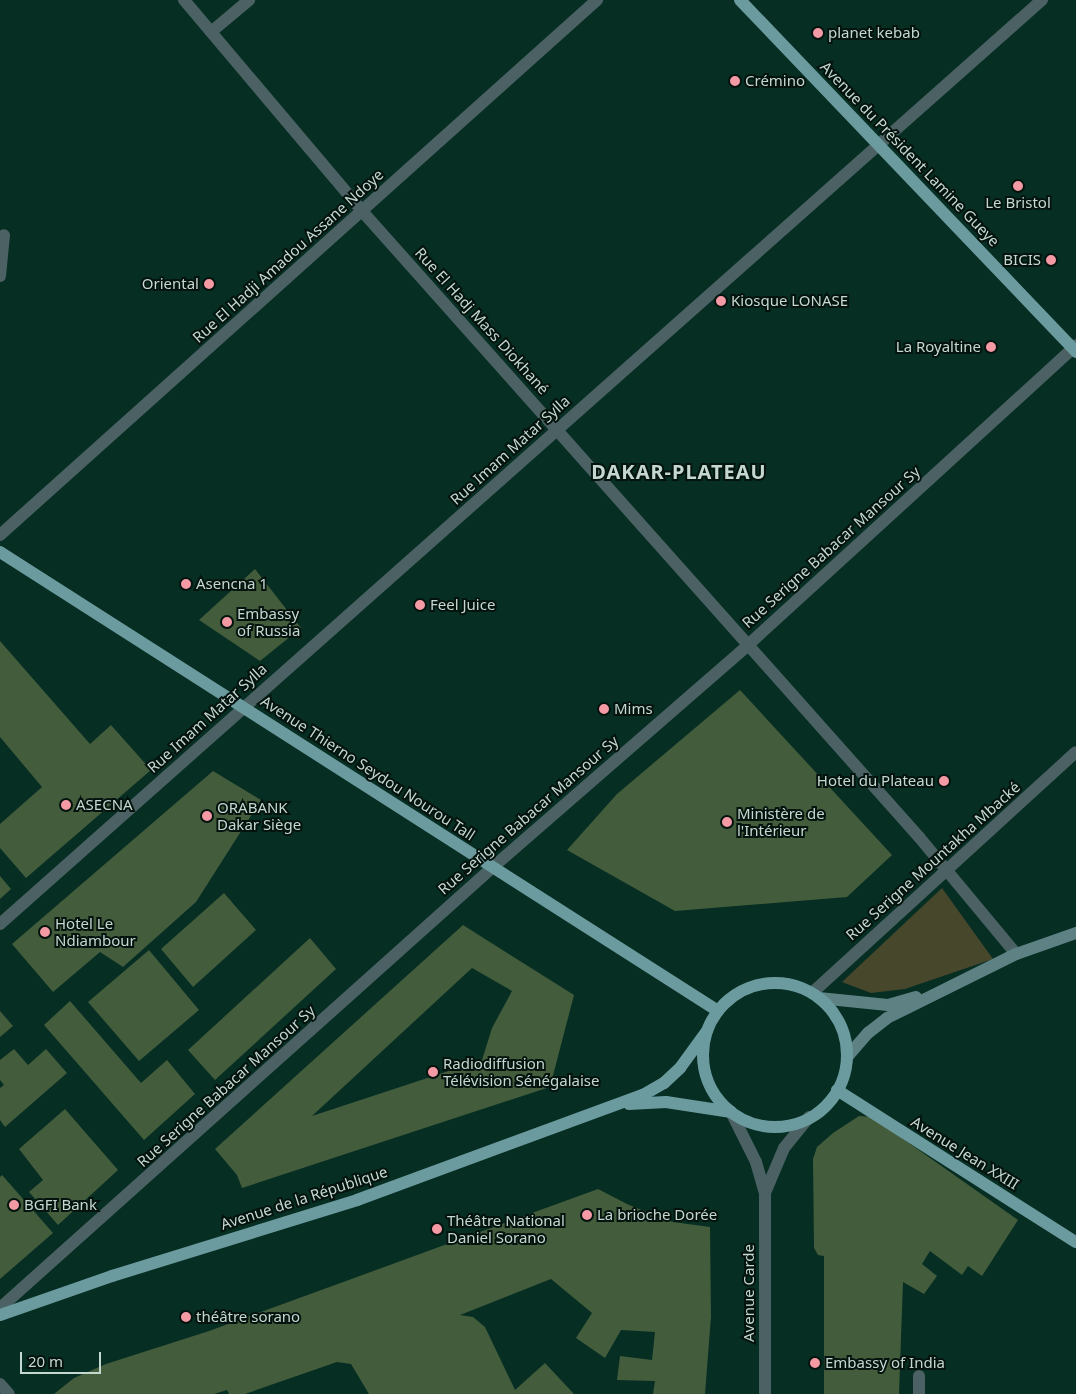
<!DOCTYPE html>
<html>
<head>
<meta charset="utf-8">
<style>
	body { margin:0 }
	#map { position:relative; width:1076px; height:1394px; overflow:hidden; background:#062e23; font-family:"Noto Sans",sans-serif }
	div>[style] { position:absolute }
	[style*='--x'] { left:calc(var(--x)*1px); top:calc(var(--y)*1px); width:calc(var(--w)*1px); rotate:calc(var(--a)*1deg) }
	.green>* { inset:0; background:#47472c }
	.building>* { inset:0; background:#435c3c }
	.lane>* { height:12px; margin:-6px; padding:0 6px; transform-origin:6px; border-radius:6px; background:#4b6163 }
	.street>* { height:12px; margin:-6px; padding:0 6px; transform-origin:6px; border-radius:6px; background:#4b6163 }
	.secondary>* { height:12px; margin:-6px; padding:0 6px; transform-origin:6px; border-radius:6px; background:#5e8284 }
	.primary>* { height:12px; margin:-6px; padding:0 6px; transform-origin:6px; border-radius:6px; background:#6c9b9f }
	.primary>.ring { margin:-6px; padding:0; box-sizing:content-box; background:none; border:12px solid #6c9b9f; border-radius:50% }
	.dots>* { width:14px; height:14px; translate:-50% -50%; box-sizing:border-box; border:2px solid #04130e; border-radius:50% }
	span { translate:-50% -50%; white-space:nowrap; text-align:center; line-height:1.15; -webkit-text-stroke:4px #04130e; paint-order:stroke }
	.poi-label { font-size:15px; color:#c4d8d0 }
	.left { translate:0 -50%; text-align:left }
	.right { translate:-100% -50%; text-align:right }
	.street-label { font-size:15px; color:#c4d8d0 }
	.district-label { font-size:20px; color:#c4d8d0; font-weight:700; letter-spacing:1px }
	.scale { position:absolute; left:20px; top:1352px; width:81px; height:22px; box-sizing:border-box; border:2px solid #c4d8d0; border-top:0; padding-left:6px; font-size:15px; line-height:18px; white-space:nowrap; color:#c4d8d0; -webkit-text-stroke:4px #04130e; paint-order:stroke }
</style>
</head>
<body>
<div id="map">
	<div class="green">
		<i style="clip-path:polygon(942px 888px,993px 959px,905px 989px,871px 993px,842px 982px)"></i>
	</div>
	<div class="building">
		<i style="clip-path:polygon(255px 569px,301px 628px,260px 661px,199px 620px)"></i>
		<i style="clip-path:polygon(0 641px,90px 744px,111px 725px,151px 770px,26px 878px,0 848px,0 824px,42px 787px,0 737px)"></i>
		<i style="clip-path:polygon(740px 690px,892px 855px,847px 897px,675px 911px,567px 850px,617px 794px)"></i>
		<i style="clip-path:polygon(213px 771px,261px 800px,196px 902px,123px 967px,100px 952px,53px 992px,12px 944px)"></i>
		<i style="clip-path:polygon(0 876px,11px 889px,0 899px)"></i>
		<i style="clip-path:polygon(224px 893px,256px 930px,193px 987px,161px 949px)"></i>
		<i style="clip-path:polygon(evenodd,463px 925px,574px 995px,550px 1087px,242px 1188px,237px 1175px,215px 1149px,463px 925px,472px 968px,512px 991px,492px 1028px,482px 1060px,312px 1116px,472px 968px)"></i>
		<i style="clip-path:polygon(310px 938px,336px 969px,215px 1080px,188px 1050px)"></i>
		<i style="clip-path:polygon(149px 950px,199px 1010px,139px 1061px,88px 1002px)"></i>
		<i style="clip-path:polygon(70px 1001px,141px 1083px,167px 1060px,195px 1094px,144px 1140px,44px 1025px)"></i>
		<i style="clip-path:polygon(0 1011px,13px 1026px,0 1037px)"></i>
		<i style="clip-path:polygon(14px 1049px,28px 1065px,46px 1049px,67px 1073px,5px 1127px,0 1120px,0 1088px,4px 1085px,0 1080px,0 1060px)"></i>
		<i style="clip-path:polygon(65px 1109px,118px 1170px,58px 1225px,29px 1192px,43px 1180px,19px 1149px)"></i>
		<i style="clip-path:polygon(859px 1116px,872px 1117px,1018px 1220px,982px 1276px,968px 1266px,962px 1275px,930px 1251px,922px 1264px,937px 1276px,924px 1294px,903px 1282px,899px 1394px,824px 1394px,824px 1256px,818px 1255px,814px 1248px,813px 1159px,817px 1147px,833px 1133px)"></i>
		<i style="clip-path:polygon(2px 1175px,53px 1233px,0 1279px,0 1177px)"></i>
		<i style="clip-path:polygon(598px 1189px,629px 1205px,673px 1222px,710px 1227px,711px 1317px,705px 1394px,653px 1394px,655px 1381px,617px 1380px,620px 1356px,652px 1360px,655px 1332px,621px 1330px,605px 1358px,576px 1338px,592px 1313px,551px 1279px,460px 1315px,473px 1317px,485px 1327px,515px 1390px,545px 1363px,574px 1394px,369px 1394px,351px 1364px,337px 1362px,245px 1394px,229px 1394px,227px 1390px,214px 1394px,54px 1394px,74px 1378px,106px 1364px,209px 1331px)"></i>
	</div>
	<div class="lane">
		<i style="--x:211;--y:32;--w:50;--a:-40.1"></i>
		<i style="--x:0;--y:276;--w:41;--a:-84.4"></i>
		<i style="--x:919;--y:1394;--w:18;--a:-90"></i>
	</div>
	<div class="street">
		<i style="--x:184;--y:0;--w:276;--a:49.8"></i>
		<i style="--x:362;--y:211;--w:838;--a:48.34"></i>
		<i style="--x:919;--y:837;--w:152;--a:50.3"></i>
		<i style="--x:0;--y:535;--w:802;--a:-41.87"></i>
		<i style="--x:0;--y:924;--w:1393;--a:-41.57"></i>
		<i style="--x:812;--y:993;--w:357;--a:-42.4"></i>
		<i style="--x:731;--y:1112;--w:56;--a:63.4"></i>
		<i style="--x:756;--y:1162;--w:32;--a:74"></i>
		<i style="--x:765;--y:1193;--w:201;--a:90"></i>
		<i style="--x:765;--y:1193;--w:49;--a:-67.1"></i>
		<i style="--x:784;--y:1148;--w:40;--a:-51"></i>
		<i style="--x:0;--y:1308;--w:661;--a:-41.81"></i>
		<i style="--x:493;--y:867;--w:338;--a:-41"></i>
		<i style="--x:748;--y:645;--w:445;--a:-42.4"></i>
		<i style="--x:0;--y:1384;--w:13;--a:48"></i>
	</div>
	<div class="secondary">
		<i style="--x:819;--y:998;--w:69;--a:5.8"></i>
		<i style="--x:888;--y:1005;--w:29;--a:-16"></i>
		<i style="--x:847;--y:1057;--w:32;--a:-49"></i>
		<i style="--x:868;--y:1033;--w:24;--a:-38"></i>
		<i style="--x:887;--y:1018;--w:144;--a:-26.4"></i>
		<i style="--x:1016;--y:954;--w:64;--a:-19.3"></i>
	</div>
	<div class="primary">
		<i style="--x:740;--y:0;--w:487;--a:46.3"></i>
		<i style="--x:0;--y:552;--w:852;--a:32.59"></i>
		<i class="ring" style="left:703px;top:983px;width:132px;height:132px"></i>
		<i style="--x:837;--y:1090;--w:283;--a:32.5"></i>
		<i style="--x:629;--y:1104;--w:37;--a:-3"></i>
		<i style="--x:666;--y:1102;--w:66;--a:8.7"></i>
		<i style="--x:0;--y:1315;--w:119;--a:-19.2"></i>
		<i style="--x:112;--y:1276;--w:257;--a:-17.2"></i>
		<i style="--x:357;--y:1200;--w:305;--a:-20.2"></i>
		<i style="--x:643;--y:1095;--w:24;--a:-30"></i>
		<i style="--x:664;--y:1083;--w:22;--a:-43"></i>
		<i style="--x:680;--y:1068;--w:46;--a:-53.9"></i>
	</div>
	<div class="dots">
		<i style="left:818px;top:33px;background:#f49aa5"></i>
		<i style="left:735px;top:81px;background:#f49aa5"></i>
		<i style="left:1018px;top:186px;background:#f49aa5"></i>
		<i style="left:1051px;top:260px;background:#f49aa5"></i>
		<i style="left:209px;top:284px;background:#f49aa5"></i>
		<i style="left:721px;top:301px;background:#f49aa5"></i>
		<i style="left:991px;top:347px;background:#f49aa5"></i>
		<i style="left:186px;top:584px;background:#f49aa5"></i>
		<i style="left:420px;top:605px;background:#f49aa5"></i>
		<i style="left:227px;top:622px;background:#f49aa5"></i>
		<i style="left:604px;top:709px;background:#f49aa5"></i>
		<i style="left:944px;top:781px;background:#f49aa5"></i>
		<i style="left:66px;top:805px;background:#f49aa5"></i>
		<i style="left:207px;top:816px;background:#f49aa5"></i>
		<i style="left:727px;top:822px;background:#f49aa5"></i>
		<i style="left:45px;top:932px;background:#f49aa5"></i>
		<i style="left:433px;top:1072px;background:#f49aa5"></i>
		<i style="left:14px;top:1205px;background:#f49aa5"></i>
		<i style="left:587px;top:1215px;background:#f49aa5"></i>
		<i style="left:437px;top:1229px;background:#f49aa5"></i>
		<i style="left:186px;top:1317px;background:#f49aa5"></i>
		<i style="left:815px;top:1363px;background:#f49aa5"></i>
	</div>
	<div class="poi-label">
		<span class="left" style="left:828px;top:33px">planet kebab</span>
		<span class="left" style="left:745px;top:81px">Crémino</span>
		<span style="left:1018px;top:203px">Le Bristol</span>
		<span class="right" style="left:1041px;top:260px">BICIS</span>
		<span class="right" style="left:199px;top:284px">Oriental</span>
		<span class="left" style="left:731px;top:301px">Kiosque LONASE</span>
		<span class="right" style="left:981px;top:347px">La Royaltine</span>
		<span class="left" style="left:196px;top:584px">Asencna 1</span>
		<span class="left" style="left:430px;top:605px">Feel Juice</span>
		<span class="left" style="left:237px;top:622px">Embassy<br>of Russia</span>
		<span class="left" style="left:614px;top:709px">Mims</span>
		<span class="right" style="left:934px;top:781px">Hotel du Plateau</span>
		<span class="left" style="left:76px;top:805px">ASECNA</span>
		<span class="left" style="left:217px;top:816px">ORABANK<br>Dakar Siège</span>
		<span class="left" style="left:737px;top:822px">Ministère de<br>l'Intérieur</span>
		<span class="left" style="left:55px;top:932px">Hotel Le<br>Ndiambour</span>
		<span class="left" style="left:443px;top:1072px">Radiodiffusion<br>Télévision Sénégalaise</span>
		<span class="left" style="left:24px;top:1205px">BGFI Bank</span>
		<span class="left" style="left:597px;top:1215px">La brioche Dorée</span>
		<span class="left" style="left:447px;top:1229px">Théâtre National<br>Daniel Sorano</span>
		<span class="left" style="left:196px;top:1317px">théâtre sorano</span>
		<span class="left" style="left:825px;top:1363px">Embassy of India</span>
	</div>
	<div class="street-label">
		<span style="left:910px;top:154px;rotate:46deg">Avenue du Président Lamine Gueye</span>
		<span style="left:288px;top:256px;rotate:-42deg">Rue El Hadji Amadou Assane Ndoye</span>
		<span style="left:482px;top:321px;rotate:48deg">Rue El Hadj Mass Diokhané</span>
		<span style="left:510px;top:450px;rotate:-42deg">Rue Imam Matar Sylla</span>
		<span style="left:831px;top:547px;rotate:-42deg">Rue Serigne Babacar Mansour Sy</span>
		<span style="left:207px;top:718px;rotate:-42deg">Rue Imam Matar Sylla</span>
		<span style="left:368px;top:768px;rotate:33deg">Avenue Thierno Seydou Nourou Tall</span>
		<span style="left:528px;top:815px;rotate:-41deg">Rue Serigne Babacar Mansour Sy</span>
		<span style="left:933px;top:861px;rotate:-42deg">Rue Serigne Mountakha Mbacké</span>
		<span style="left:226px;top:1086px;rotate:-42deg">Rue Serigne Babacar Mansour Sy</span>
		<span style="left:965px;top:1153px;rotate:32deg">Avenue Jean XXIII</span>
		<span style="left:304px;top:1198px;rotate:-18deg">Avenue de la République</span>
		<span style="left:749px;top:1293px;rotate:-90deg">Avenue Carde</span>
	</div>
	<div class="district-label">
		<span style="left:679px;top:471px">DAKAR-PLATEAU</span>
	</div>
	<div class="scale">20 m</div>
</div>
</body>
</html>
